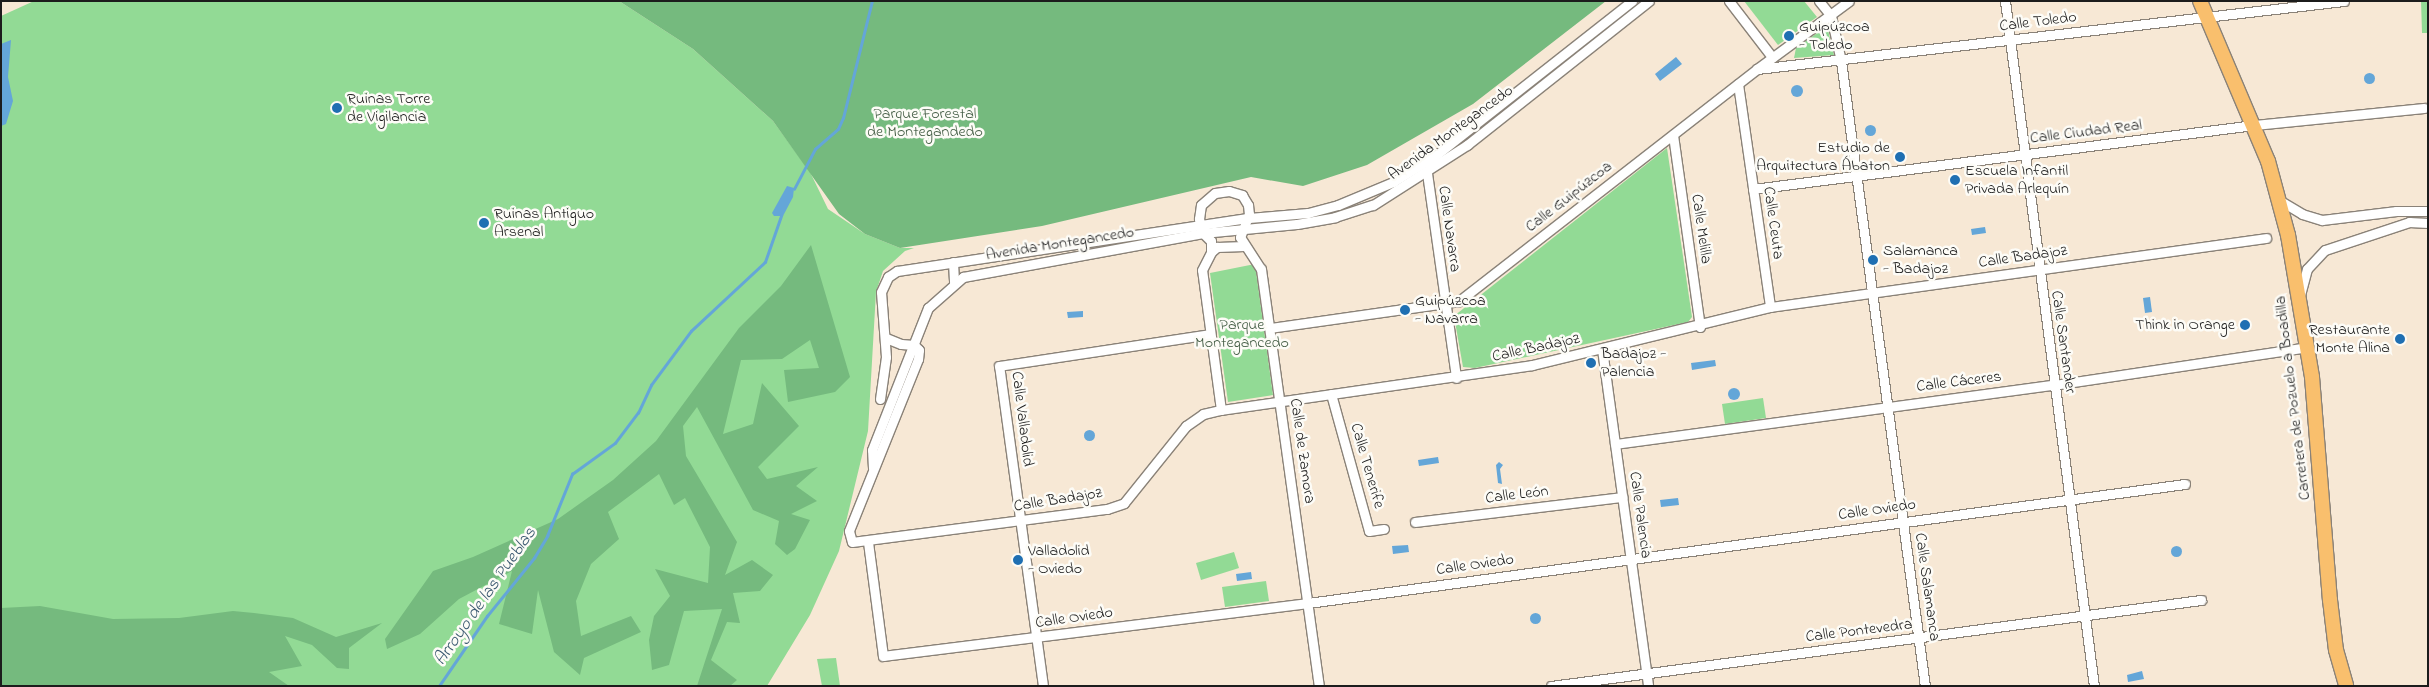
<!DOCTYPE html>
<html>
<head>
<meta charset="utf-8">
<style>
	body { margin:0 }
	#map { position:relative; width:2429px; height:687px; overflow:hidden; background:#f7e8d5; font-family:"Indie Flower",sans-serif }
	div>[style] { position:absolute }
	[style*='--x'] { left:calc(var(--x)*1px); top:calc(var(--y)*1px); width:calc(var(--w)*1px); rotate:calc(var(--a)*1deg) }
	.green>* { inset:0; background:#92da95 }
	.forest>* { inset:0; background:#75ba7e }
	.water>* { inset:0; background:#64a6d8 }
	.round { border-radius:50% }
	.stream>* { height:2.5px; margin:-1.25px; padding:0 1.25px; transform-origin:1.25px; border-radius:1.25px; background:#64a6d8 }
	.roads { filter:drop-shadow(1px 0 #8a8278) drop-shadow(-1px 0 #8a8278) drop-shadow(0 1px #8a8278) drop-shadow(0 -1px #8a8278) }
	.minor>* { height:9px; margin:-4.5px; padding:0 4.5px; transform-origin:4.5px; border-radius:4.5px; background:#fff }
	.primary>* { height:14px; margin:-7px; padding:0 7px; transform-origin:7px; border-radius:7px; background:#f9bf6d }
	.dots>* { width:14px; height:14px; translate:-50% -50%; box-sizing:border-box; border:2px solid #fdfcf7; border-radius:50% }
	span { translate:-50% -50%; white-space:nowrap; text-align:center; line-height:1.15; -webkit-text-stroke:5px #fdfcf7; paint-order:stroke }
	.street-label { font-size:16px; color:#1c1c1c }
	.poi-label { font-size:16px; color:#1c1c1c }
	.left { translate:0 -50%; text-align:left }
	.right { translate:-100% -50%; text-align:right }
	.park-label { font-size:16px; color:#455e46 }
	.water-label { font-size:18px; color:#3c5a71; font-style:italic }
	.frame { position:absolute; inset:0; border:2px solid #1c1c1c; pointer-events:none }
</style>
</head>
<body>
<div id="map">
	<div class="green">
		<i style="clip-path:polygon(34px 1px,619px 1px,693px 49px,773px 121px,810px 172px,828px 209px,865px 234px,900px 248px,914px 248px,905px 251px,883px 271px,876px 292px,868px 431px,839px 551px,810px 615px,767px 686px,1px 686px,1px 16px)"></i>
		<i style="clip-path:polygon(1744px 1px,1804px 1px,1817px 17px,1778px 45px)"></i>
		<i style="clip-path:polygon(2421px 1px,2428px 1px,2428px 33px,2422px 33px)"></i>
		<i style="clip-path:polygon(1827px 26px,1834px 55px,1794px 58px,1796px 48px)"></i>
		<i style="clip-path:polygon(1667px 148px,1692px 317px,1688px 322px,1475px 368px,1463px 367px,1454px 316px)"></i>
		<i style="clip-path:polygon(1255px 264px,1273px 395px,1228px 402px,1210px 273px)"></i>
		<i style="clip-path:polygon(1763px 398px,1766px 418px,1725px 424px,1722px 404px)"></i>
		<i style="clip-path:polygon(1234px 552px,1239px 568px,1201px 580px,1196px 563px)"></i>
		<i style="clip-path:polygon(1266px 581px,1269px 601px,1225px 607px,1222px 587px)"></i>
		<i style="clip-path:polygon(836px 658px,840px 686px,822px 686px,817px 659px)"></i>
	</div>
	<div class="forest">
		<i style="clip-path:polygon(619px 1px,1606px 1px,1473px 104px,1367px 165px,1303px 186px,1251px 177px,1042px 226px,900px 248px,865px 234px,839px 214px,773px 121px,693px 49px)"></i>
		<i style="clip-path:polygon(811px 245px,850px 377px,835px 392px,788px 402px,784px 370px,819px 368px,810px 340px,782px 359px,741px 360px,723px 434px,753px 424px,762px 383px,799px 426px,758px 467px,767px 479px,818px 467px,796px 486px,817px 501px,791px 514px,810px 520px,795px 549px,787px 555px,775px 544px,779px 521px,753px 510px,697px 407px,683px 426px,686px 456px,737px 542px,725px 575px,752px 560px,773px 575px,760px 591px,733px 593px,740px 623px,727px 622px,711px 660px,737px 680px,730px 686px,697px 686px,722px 609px,684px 611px,669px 665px,652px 670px,649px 640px,654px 616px,670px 596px,655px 569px,708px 583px,710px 547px,685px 498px,674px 505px,659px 474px,608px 512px,619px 539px,591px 564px,576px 601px,581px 636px,631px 616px,641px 632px,584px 658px,580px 675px,554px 652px,538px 590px,532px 634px,499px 624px,512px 571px,459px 599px,420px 634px,387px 649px,385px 639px,433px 571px,473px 557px,558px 519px,613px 480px,656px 441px,739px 328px,781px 286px)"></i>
		<i style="clip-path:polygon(40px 606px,113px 619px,179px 618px,233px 611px,254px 613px,293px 618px,336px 637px,382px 623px,349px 648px,349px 669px,337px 668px,312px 645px,285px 636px,302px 666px,269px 672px,289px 686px,1px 686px,1px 608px)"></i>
	</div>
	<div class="water">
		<i style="clip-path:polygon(11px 40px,8px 77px,13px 101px,6px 124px,1px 126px,1px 44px)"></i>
		<i style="clip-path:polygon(1676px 57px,1682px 64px,1660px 81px,1655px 74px)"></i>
		<i class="round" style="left:2363.5px;top:72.5px;width:11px;height:11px"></i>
		<i class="round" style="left:1791px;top:85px;width:12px;height:12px"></i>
		<i class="round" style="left:1864.5px;top:124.5px;width:11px;height:11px"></i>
		<i style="clip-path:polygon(787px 186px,794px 188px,793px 197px,783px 216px,774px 216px,772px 213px)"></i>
		<i style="clip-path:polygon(1985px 227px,1986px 233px,1972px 235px,1971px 229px)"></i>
		<i style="clip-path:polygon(2150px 297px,2152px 312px,2145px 313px,2143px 298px)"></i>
		<i style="clip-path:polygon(1083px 311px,1083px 317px,1068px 318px,1067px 312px)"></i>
		<i style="clip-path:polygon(1715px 360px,1716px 366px,1692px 370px,1691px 363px)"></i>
		<i class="round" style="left:1728px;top:388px;width:12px;height:12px"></i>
		<i class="round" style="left:1083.5px;top:429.5px;width:11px;height:11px"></i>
		<i style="clip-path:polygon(1438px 457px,1439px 463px,1419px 466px,1418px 460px)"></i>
		<i style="clip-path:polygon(1499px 462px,1503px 465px,1500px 469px,1502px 484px,1498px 483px,1496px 465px)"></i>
		<i style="clip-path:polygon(1678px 498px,1679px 505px,1661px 507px,1660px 500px)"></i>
		<i style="clip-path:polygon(1408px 545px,1409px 552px,1393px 554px,1392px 546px)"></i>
		<i class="round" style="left:2170.5px;top:545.5px;width:11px;height:11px"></i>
		<i style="clip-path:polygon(1251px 572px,1252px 579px,1237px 581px,1236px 574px)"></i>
		<i class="round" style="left:1529.5px;top:612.5px;width:11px;height:11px"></i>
		<i style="clip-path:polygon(2142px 671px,2144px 679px,2128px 682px,2127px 675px)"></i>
	</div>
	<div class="stream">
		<i style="--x:794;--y:189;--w:45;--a:-62.3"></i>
		<i style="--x:815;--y:149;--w:30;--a:-41"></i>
		<i style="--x:838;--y:129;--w:12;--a:-66"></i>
		<i style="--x:843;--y:118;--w:121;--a:-76.1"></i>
		<i style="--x:439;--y:686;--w:85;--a:-55.6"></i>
		<i style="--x:487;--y:616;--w:75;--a:-51"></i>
		<i style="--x:534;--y:558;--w:26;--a:-59"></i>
		<i style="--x:547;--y:536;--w:67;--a:-68"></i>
		<i style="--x:572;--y:474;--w:53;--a:-35.8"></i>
		<i style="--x:615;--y:443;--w:38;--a:-53"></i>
		<i style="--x:638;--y:413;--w:31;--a:-65"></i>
		<i style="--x:651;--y:385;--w:67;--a:-53.5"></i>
		<i style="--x:691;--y:331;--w:101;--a:-43"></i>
		<i style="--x:765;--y:262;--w:49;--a:-70.8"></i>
	</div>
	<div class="roads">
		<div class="minor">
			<i style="--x:1729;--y:1;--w:71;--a:52.5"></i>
			<i style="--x:1819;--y:1;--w:19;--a:51"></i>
			<i style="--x:1831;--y:16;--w:46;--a:77.5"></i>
			<i style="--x:1841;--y:61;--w:631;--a:82.35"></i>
			<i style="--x:2005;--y:1;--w:691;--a:82.6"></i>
			<i style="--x:1757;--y:69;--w:591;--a:-6.61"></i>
			<i style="--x:1738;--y:84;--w:225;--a:81.8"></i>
			<i style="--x:1673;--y:135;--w:194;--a:82"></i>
			<i style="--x:1427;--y:173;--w:207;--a:81.9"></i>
			<i style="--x:1753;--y:189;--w:505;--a:-7.28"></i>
			<i style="--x:2254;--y:125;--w:171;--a:-5.7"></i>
			<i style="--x:2279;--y:200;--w:27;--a:31"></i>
			<i style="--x:2302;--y:214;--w:21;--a:17"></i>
			<i style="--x:2322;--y:220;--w:75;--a:-6.9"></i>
			<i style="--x:2396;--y:211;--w:32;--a:0"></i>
			<i style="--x:1211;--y:252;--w:11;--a:-90"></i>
			<i style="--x:1211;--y:241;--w:11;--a:-135"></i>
			<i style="--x:1203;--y:233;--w:15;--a:-106"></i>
			<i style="--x:1199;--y:219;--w:14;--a:-82"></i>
			<i style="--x:1201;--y:205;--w:18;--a:-41"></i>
			<i style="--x:1215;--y:193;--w:14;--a:-8"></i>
			<i style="--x:1229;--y:191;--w:14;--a:17"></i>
			<i style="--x:1242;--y:195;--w:12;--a:59"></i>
			<i style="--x:1248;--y:205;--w:9;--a:84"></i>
			<i style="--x:1249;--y:214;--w:25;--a:111"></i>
			<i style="--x:1240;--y:237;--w:38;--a:57"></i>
			<i style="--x:1261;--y:269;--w:421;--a:82.1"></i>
			<i style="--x:953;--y:262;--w:21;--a:87"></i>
			<i style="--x:2300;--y:295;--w:27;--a:-75"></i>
			<i style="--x:2307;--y:269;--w:26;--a:-47"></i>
			<i style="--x:2325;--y:250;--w:89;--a:-18.4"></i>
			<i style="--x:2409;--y:222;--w:19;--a:3"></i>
			<i style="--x:1270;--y:328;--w:191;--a:-8.1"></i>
			<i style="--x:1459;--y:301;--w:378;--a:-37.9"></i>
			<i style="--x:1757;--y:69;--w:114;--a:-36.5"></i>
			<i style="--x:886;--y:338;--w:16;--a:22"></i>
			<i style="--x:901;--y:344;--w:13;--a:4"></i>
			<i style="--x:914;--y:345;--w:7;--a:45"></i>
			<i style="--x:919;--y:350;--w:9;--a:96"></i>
			<i style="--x:918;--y:359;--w:185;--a:111.9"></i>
			<i style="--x:849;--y:531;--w:11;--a:75"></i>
			<i style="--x:852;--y:542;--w:257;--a:-7.4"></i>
			<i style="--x:1107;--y:509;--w:18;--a:-19"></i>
			<i style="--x:1124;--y:503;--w:99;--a:-51.2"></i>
			<i style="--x:1186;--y:426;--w:21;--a:-35"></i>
			<i style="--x:1203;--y:414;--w:18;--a:-13"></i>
			<i style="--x:1221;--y:410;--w:314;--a:-8.2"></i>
			<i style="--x:1532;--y:365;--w:245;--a:-13.7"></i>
			<i style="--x:1770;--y:307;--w:501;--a:-7.92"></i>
			<i style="--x:1602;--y:349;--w:340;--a:82.2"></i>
			<i style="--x:1331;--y:394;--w:142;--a:74.5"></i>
			<i style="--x:1369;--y:531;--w:15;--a:-8"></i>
			<i style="--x:880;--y:399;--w:42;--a:-81.9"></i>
			<i style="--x:886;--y:357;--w:65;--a:-94.4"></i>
			<i style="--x:881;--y:292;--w:17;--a:-65"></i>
			<i style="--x:888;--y:277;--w:11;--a:-34"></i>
			<i style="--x:897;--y:271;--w:356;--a:-8.6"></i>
			<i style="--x:1249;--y:218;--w:59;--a:-4.8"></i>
			<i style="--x:1308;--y:213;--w:31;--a:-15"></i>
			<i style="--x:1338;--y:205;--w:60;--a:-22.7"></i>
			<i style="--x:1393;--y:182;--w:49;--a:-31.8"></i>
			<i style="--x:1435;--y:156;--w:251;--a:-38.2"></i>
			<i style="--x:1221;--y:410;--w:141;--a:-97.7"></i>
			<i style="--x:1202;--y:270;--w:20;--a:-63"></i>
			<i style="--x:1211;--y:252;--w:8;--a:-40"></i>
			<i style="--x:1217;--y:247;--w:27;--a:-2"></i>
			<i style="--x:1615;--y:444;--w:443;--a:-7.7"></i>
			<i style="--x:2054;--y:385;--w:256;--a:-8.5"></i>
			<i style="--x:873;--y:468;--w:18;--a:-93"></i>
			<i style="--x:872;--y:450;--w:153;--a:-68.5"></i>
			<i style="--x:928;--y:308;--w:47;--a:-41.5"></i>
			<i style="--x:963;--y:277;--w:244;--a:-10.4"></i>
			<i style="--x:1203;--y:233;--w:94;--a:-5.5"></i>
			<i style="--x:1297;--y:224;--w:39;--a:-10"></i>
			<i style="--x:1335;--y:217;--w:40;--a:-18"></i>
			<i style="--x:1373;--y:205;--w:112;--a:-32.6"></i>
			<i style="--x:1467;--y:145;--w:232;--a:-38.4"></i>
			<i style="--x:1415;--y:522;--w:209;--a:-6.9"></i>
			<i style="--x:868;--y:542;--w:115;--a:82.5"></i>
			<i style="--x:883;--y:656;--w:428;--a:-7.1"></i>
			<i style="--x:1308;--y:603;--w:885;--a:-7.73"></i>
			<i style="--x:1043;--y:686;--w:323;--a:-97.8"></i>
			<i style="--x:999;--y:366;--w:213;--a:-8.6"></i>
			<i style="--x:1551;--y:686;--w:656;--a:-7.54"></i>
		</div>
		<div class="primary">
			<i style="--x:2200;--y:1;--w:174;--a:67"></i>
			<i style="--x:2268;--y:161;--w:77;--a:74.9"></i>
			<i style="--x:2288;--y:235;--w:144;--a:80.4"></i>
			<i style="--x:2312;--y:377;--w:224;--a:85.4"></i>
			<i style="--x:2330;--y:600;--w:50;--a:83.2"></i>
			<i style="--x:2336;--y:650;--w:37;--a:74"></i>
		</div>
	</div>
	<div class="dots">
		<i style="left:1789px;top:36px;background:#1f6fb2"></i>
		<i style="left:337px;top:108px;background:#1f6fb2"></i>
		<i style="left:1900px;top:157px;background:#1f6fb2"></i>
		<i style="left:1955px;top:180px;background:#1f6fb2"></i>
		<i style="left:484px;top:223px;background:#1f6fb2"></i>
		<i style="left:1873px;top:260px;background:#1f6fb2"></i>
		<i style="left:1405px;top:310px;background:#1f6fb2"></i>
		<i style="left:2245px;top:325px;background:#1f6fb2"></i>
		<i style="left:2400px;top:339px;background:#1f6fb2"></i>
		<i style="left:1591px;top:363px;background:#1f6fb2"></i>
		<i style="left:1018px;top:560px;background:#1f6fb2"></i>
	</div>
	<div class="street-label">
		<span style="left:2038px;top:22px;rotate:-7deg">Calle Toledo</span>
		<span style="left:2086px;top:132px;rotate:-7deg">Calle Ciudad Real</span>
		<span style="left:1451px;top:133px;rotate:-36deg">Avenida Montegancedo</span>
		<span style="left:1569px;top:197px;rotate:-38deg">Calle Guipúzcoa</span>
		<span style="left:1773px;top:223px;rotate:82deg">Calle Ceuta</span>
		<span style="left:1449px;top:229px;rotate:82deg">Calle Navarra</span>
		<span style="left:1701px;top:229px;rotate:82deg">Calle Melilla</span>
		<span style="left:1060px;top:244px;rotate:-9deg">Avenida Montegancedo</span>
		<span style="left:2023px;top:257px;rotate:-8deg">Calle Badajoz</span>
		<span style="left:2063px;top:342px;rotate:82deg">Calle Santander</span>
		<span style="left:1536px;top:348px;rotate:-12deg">Calle Badajoz</span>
		<span style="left:1959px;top:382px;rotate:-7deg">Calle Cáceres</span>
		<span style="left:2293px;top:398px;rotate:-97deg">Carretera de Pozuelo a Boadilla</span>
		<span style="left:1022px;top:419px;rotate:83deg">Calle Valladolid</span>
		<span style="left:1302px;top:451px;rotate:82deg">Calle de Zamora</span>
		<span style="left:1367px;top:466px;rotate:74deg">Calle Tenerife</span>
		<span style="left:1517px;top:495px;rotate:-7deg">Calle León</span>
		<span style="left:1058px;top:500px;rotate:-9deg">Calle Badajoz</span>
		<span style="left:1877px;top:510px;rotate:-8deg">Calle Oviedo</span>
		<span style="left:1640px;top:515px;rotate:82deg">Calle Palencia</span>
		<span style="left:1475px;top:565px;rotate:-8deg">Calle Oviedo</span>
		<span style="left:1927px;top:587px;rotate:82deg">Calle Salamanca</span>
		<span style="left:1074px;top:618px;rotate:-8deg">Calle Oviedo</span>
		<span style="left:1859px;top:631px;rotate:-7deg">Calle Pontevedra</span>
	</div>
	<div class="poi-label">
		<span class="left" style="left:1799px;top:36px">Guipúzcoa<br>- Toledo</span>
		<span class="left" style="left:347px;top:108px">Ruinas Torre<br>de Vigilancia</span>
		<span class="right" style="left:1890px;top:157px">Estudio de<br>Arquitectura Ábaton</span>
		<span class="left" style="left:1965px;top:180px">Escuela Infantil<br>Privada Arlequín</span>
		<span class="left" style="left:494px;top:223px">Ruinas Antiguo<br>Arsenal</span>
		<span class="left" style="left:1883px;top:260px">Salamanca<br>- Badajoz</span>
		<span class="left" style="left:1415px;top:310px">Guipúzcoa<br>- Navarra</span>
		<span class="right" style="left:2235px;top:325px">Think in Orange</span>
		<span class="right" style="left:2390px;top:339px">Restaurante<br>Monte Alina</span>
		<span class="left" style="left:1601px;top:363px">Badajoz -<br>Palencia</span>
		<span class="left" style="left:1028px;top:560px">Valladolid<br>- Oviedo</span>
	</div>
	<div class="park-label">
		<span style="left:925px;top:123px">Parque Forestal<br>de Montegandedo</span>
		<span style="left:1242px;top:334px">Parque<br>Montegancedo</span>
	</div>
	<div class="water-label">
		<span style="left:486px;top:597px;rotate:-55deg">Arroyo de las Pueblas</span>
	</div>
	<div class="frame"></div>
</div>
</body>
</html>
